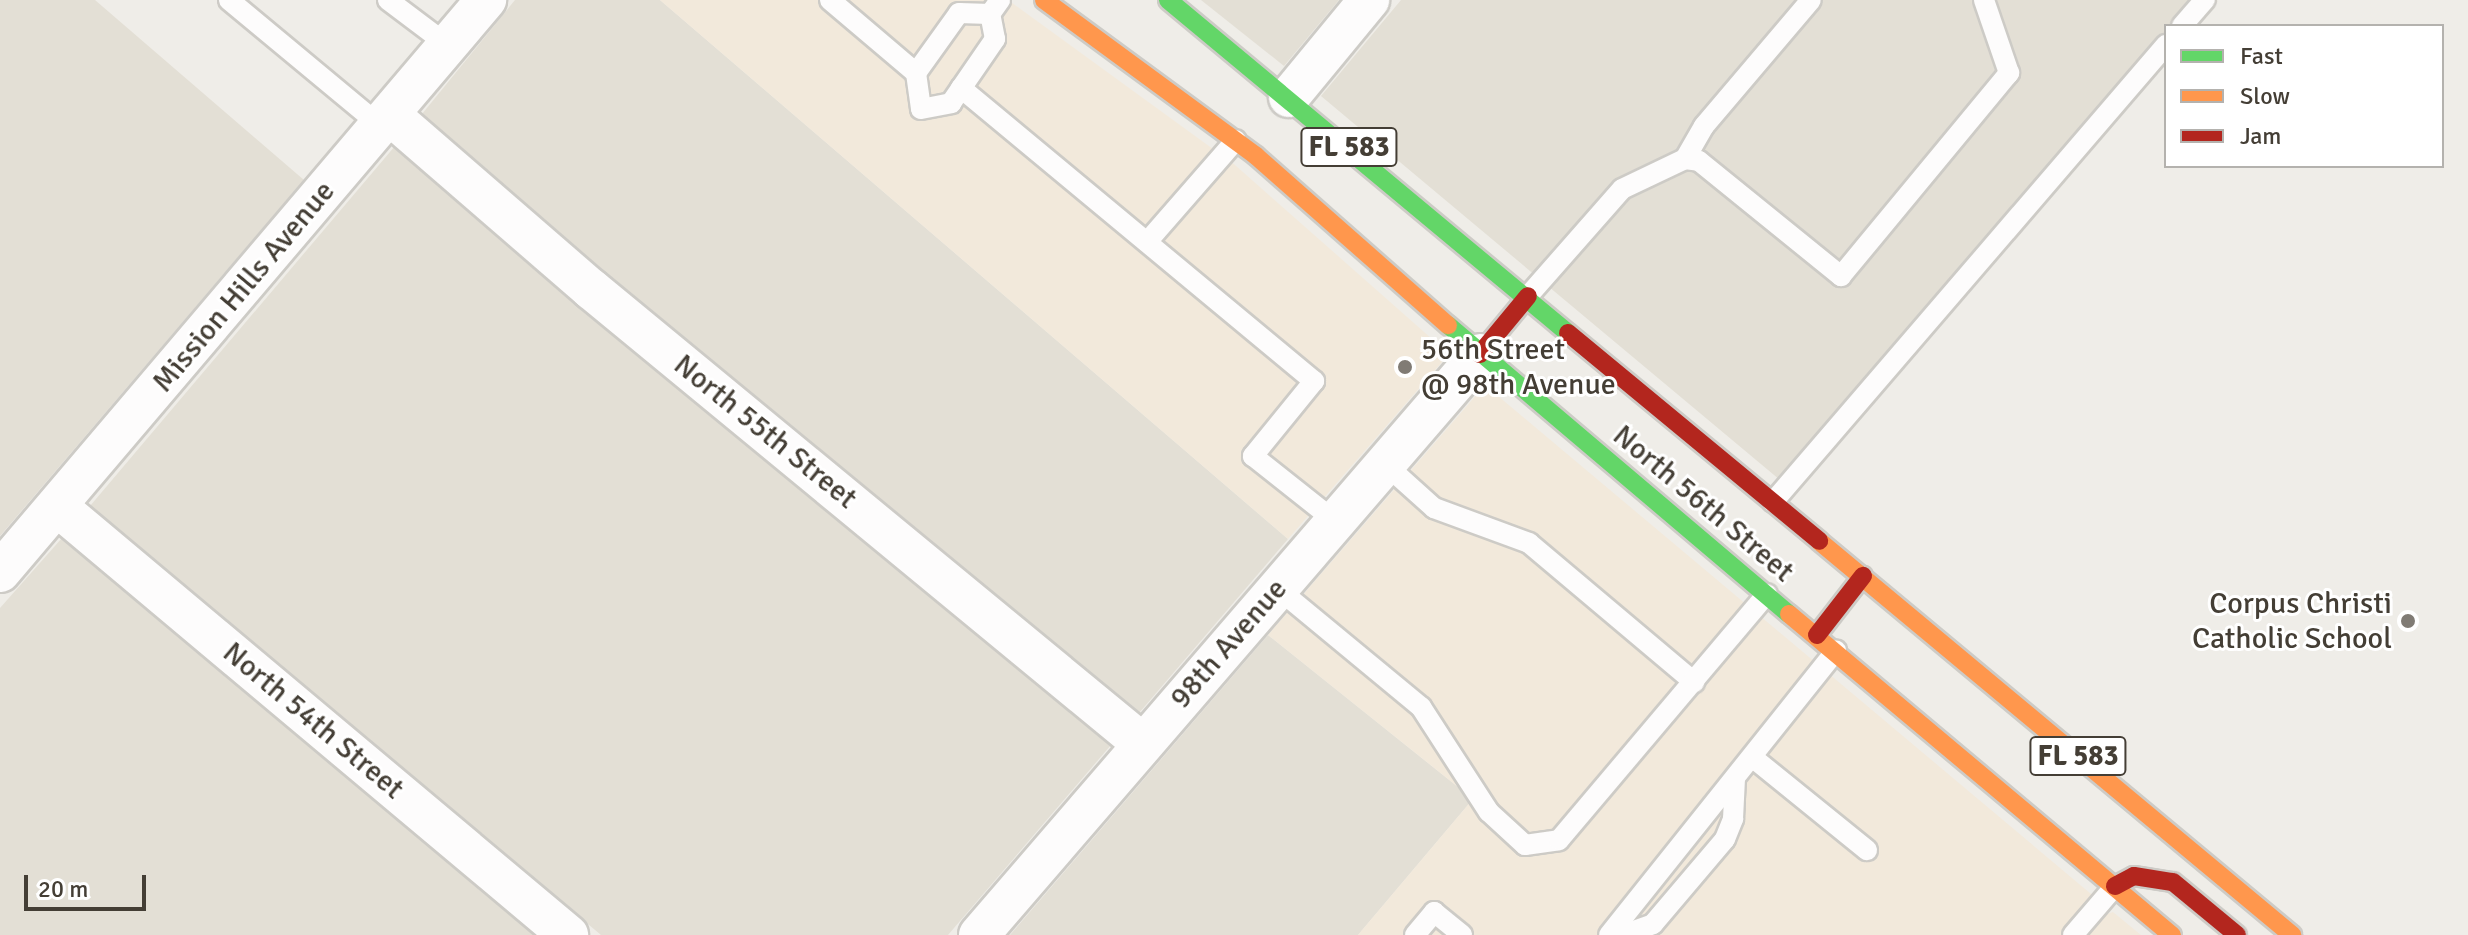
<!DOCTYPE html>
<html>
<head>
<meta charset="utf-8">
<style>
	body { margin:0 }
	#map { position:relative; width:2468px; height:935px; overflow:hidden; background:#efede8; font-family:Signika,sans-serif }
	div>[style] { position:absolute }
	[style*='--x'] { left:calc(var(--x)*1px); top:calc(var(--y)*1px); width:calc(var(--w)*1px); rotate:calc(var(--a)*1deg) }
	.residential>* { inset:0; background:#e3dfd5 }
	.commercial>* { inset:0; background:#f2e9db }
	.roads { filter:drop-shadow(2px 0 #cdcbc6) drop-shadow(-2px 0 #cdcbc6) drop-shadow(0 2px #cdcbc6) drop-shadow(0 -2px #cdcbc6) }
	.lane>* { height:20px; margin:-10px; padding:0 10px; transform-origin:10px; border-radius:10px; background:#fdfcfc }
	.street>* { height:40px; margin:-20px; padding:0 20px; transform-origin:20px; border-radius:20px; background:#fdfcfc }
	.fast>* { height:18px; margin:-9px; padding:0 9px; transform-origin:9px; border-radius:9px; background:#63d668 }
	.slow>* { height:18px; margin:-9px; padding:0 9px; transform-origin:9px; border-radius:9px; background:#ff974d }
	.jam>* { height:18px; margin:-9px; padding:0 9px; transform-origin:9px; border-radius:9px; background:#b3261e }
	.dots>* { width:22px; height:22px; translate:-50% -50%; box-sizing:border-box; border:4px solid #fff; border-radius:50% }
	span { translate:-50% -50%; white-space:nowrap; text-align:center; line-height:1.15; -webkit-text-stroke:6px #fff; paint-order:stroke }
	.shield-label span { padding:2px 6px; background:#fff; border:2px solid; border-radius:6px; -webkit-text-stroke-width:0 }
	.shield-label { font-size:28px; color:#443e35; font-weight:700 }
	.street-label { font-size:30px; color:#443e35 }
	.poi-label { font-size:30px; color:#443e35 }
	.left { translate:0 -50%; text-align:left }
	.right { translate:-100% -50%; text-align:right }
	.legend { position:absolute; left:2164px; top:24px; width:280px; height:144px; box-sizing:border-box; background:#fff; border:2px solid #b4b2ae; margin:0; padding:10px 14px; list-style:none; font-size:24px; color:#443e35 }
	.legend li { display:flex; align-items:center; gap:16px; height:40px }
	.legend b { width:40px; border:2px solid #b4b2ae }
	.scale { position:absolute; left:24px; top:875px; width:122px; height:36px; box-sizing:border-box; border:4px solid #443e35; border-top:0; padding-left:10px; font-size:24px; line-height:28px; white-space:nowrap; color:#443e35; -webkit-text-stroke:6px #fff; paint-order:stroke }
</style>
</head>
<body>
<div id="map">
	<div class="residential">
		<i style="clip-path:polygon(0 0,95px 0,304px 180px,0 536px)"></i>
		<i style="clip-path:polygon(515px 0,660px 0,1288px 539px,1139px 713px,604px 274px,422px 114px)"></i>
		<i style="clip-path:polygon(1201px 0,1339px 0,1284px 66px)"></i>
		<i style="clip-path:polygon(1401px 0,2215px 0,2193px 26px,2166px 26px,2166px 57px,1793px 491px,1321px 96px)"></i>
		<i style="clip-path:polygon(395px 146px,578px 306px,1111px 745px,948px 935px,601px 935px,90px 506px)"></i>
		<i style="clip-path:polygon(62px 538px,536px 935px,0 935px,0 608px)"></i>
		<i style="clip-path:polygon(1268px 635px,1473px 799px,1358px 935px,1010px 935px)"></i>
	</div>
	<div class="commercial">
		<i style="clip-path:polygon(660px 0,1008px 0,1235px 165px,1449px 354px,1288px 539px)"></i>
		<i style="clip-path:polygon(1485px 385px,2097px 899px,2107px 914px,2113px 912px,2141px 935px,1358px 935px,1473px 799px,1268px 635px)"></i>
	</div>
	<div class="roads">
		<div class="lane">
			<i style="--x:229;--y:0;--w:197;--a:39.7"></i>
			<i style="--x:388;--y:0;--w:76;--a:37"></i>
			<i style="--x:830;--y:0;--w:113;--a:40.3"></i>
			<i style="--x:990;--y:14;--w:31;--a:-178"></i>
			<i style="--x:959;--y:13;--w:74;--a:125.6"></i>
			<i style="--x:916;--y:73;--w:36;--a:82"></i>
			<i style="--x:921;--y:109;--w:31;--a:-11"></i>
			<i style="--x:951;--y:103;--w:78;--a:-55.5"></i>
			<i style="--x:995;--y:39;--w:25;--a:-101"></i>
			<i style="--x:990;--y:14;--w:17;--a:-54"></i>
			<i style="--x:2182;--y:26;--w:35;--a:-49"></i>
			<i style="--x:961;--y:88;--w:459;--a:39.7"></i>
			<i style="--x:1314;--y:381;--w:97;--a:129.1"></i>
			<i style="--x:1253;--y:456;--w:105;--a:38.4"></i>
			<i style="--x:1685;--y:159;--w:38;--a:-60"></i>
			<i style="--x:1704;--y:126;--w:165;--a:-49.7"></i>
			<i style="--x:1147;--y:242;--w:135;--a:-48.9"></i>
			<i style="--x:1528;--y:296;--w:142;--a:-48.7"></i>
			<i style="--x:1622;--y:189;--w:70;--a:-25.5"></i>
			<i style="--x:1685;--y:159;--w:14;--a:8"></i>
			<i style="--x:1699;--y:161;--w:183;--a:39"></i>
			<i style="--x:1841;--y:276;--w:264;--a:-50.4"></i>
			<i style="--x:2009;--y:73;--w:77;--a:-108.9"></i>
			<i style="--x:1385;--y:464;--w:66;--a:41.9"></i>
			<i style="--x:1434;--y:508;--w:101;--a:20.2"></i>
			<i style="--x:1529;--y:543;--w:216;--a:40.1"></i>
			<i style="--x:1773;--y:502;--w:603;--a:-49.31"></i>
			<i style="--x:1277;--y:588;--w:187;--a:39.6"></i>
			<i style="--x:1421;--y:707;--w:125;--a:57.1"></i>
			<i style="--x:1489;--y:812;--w:49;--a:42.5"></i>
			<i style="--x:1525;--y:845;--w:34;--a:-8"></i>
			<i style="--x:1559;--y:840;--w:322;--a:-49.8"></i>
			<i style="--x:1752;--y:757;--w:148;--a:39"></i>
			<i style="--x:1415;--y:935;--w:30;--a:-50"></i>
			<i style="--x:1434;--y:912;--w:36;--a:39"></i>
			<i style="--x:1609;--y:935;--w:364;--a:-51.4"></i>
			<i style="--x:1623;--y:935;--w:32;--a:-20"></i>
			<i style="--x:1653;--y:924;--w:111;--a:-49.7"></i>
			<i style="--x:1725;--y:839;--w:22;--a:-68"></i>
			<i style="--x:1733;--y:819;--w:41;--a:-87.2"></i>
			<i style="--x:2073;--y:935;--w:65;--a:-49.4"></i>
		</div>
		<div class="street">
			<i style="--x:1289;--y:97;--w:126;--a:-50.5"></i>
			<i style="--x:390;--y:115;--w:266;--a:40.9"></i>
			<i style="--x:591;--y:289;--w:715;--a:39.5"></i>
			<i style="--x:58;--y:507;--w:666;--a:40"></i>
			<i style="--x:0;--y:572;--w:751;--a:-49.65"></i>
			<i style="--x:979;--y:935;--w:767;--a:-49.23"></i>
		</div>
		<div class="fast">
			<i style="--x:1168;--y:0;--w:520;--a:39.78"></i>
			<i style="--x:1448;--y:325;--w:447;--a:40.3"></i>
		</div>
		<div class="slow">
			<i style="--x:1044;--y:0;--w:263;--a:36.3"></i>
			<i style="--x:1256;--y:156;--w:256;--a:41.4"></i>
			<i style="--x:1819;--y:541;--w:616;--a:39.79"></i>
			<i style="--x:1789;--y:614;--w:500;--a:40"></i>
		</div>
		<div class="jam">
			<i style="--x:1568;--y:333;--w:326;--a:39.6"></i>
			<i style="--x:1480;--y:354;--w:75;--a:-50.4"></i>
			<i style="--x:1817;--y:635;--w:75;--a:-52.1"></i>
			<i style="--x:2115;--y:886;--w:21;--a:-28"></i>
			<i style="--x:2134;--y:876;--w:39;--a:9"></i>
			<i style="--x:2173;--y:882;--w:83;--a:39.6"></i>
		</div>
	</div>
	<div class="dots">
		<i style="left:1405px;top:367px;background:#807b74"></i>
		<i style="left:2408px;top:621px;background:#807b74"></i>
	</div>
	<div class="shield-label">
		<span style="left:1349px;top:147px">FL 583</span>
		<span style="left:2078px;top:756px">FL 583</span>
	</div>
	<div class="street-label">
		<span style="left:244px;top:287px;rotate:-50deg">Mission Hills Avenue</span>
		<span style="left:765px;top:432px;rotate:39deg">North 55th Street</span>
		<span style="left:1703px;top:504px;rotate:40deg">North 56th Street</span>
		<span style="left:1229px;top:644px;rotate:-49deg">98th Avenue</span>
		<span style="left:313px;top:721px;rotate:40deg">North 54th Street</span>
	</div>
	<div class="poi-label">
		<span class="left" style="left:1421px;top:367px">56th Street<br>@ 98th Avenue</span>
		<span class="right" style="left:2392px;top:621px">Corpus Christi<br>Catholic School</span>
	</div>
	<ul class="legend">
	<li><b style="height:10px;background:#63d668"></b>Fast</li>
	<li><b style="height:10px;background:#ff974d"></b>Slow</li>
	<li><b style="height:10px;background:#b3261e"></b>Jam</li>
	</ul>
	<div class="scale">20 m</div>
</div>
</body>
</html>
